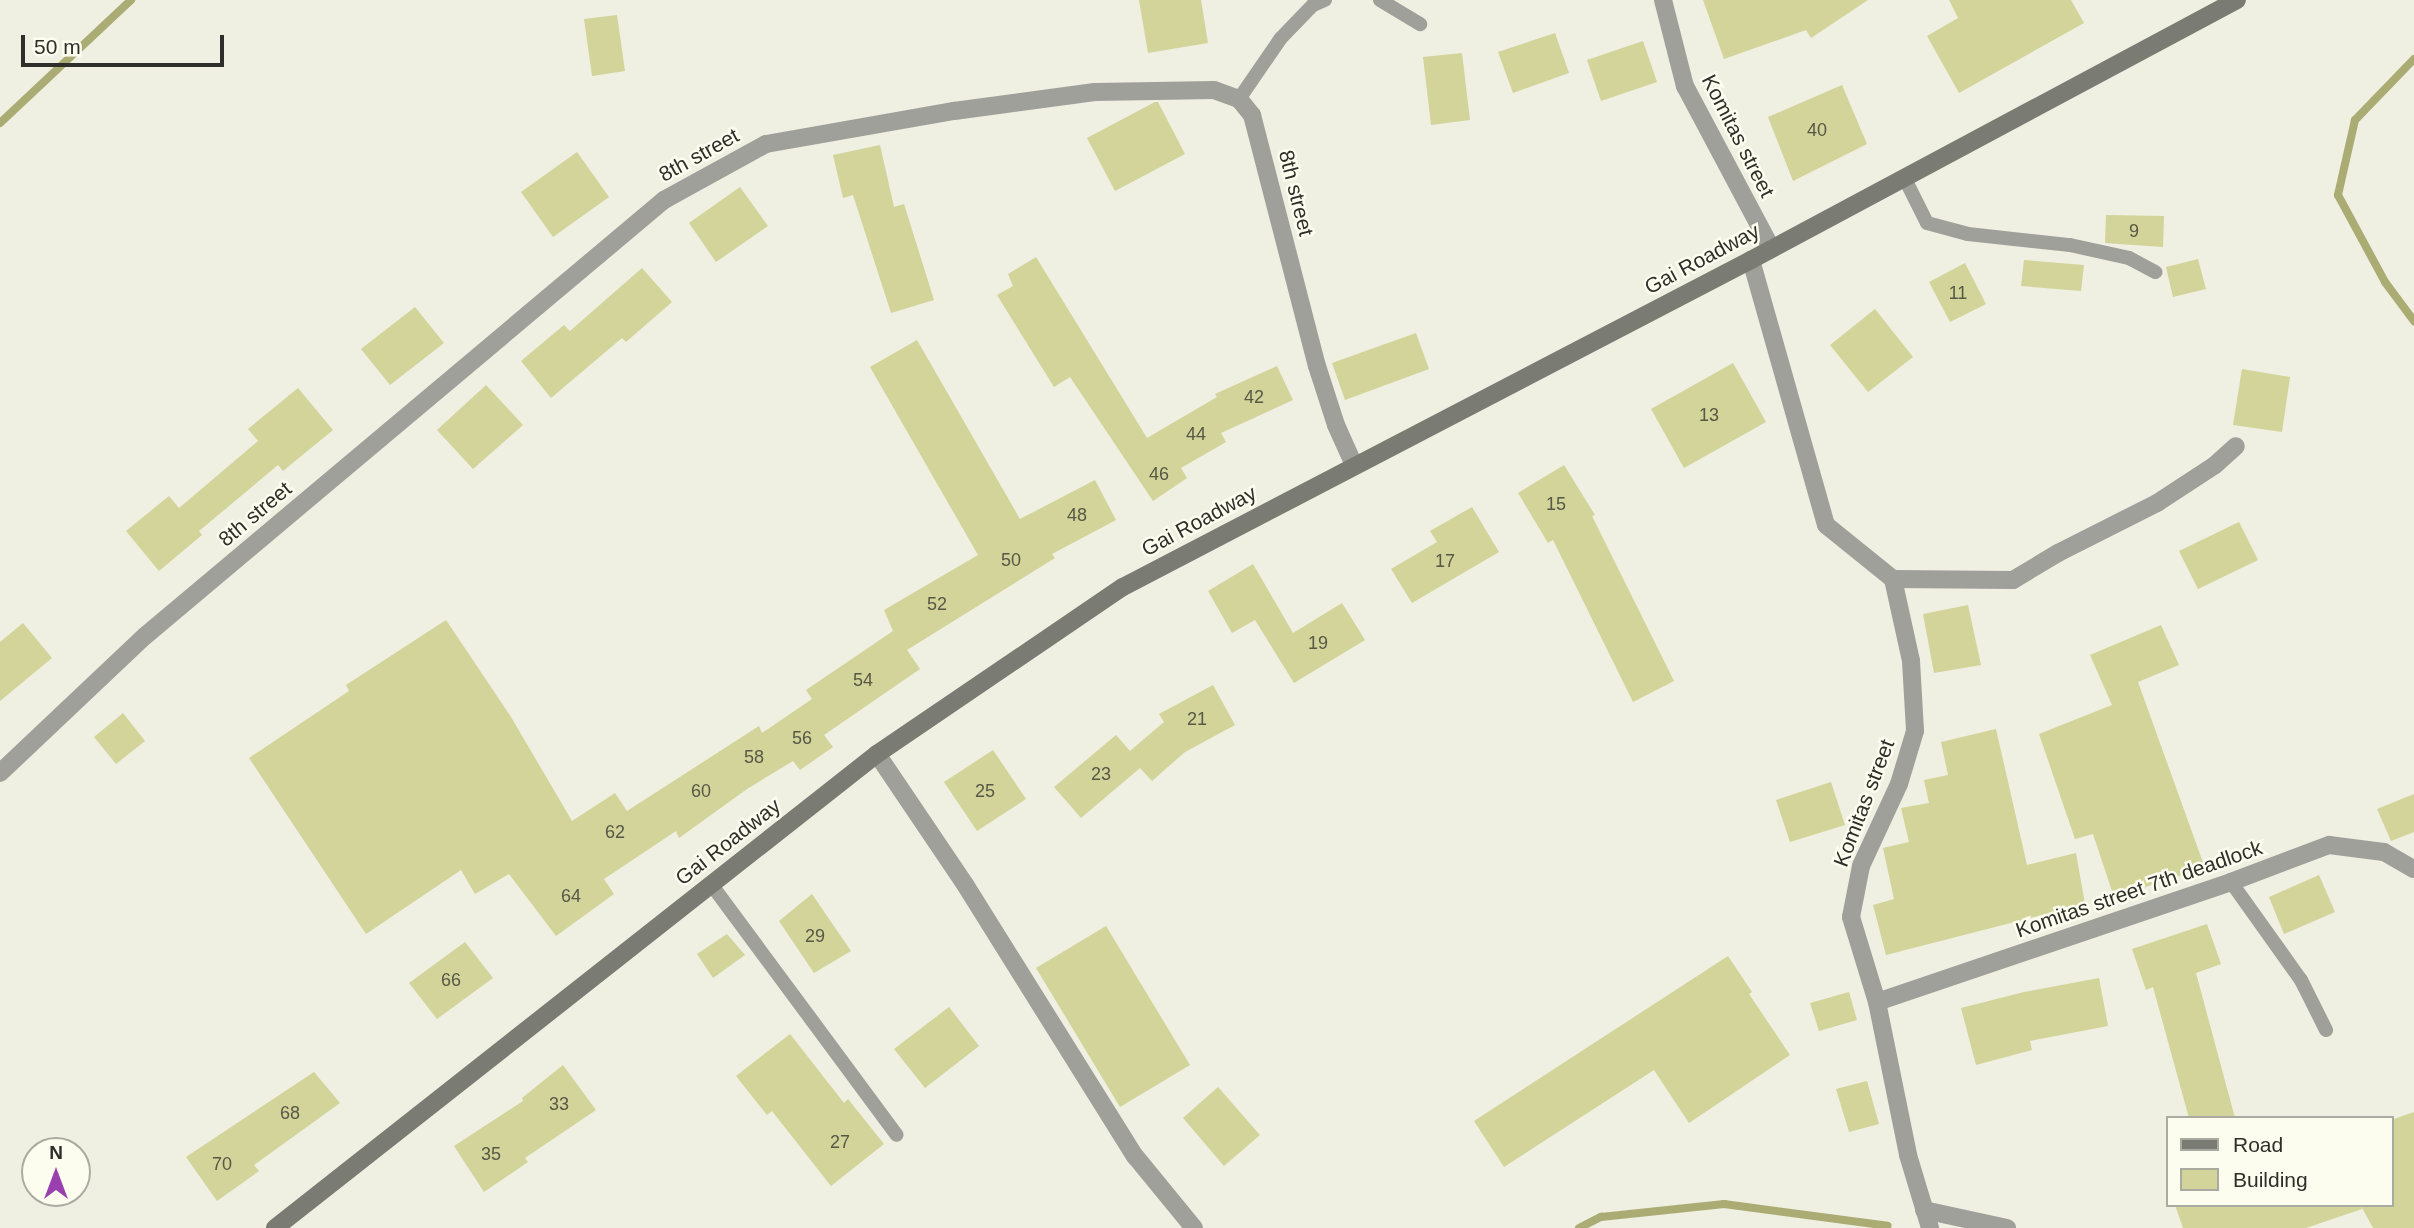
<!DOCTYPE html>
<html>
<head>
<meta charset="utf-8">
<style>
	body { margin:0 }
	#map { position:relative; width:2414px; height:1228px; overflow:hidden; background:#efefe2; font-family:Arial,sans-serif }
	div>[style] { position:absolute }
	[style*='--x'] { left:calc(var(--x)*1px); top:calc(var(--y)*1px); width:calc(var(--w)*1px); rotate:calc(var(--a)*1deg) }
	.stream>* { height:8px; margin:-4px; padding:0 4px; transform-origin:4px; border-radius:4px; background:#abac73 }
	.building>* { inset:0; background:#d2d499 }
	.service>* { height:14px; margin:-7px; padding:0 7px; transform-origin:7px; border-radius:7px; background:#a0a09b }
	.minor>* { height:18px; margin:-9px; padding:0 9px; transform-origin:9px; border-radius:9px; background:#a0a09b }
	.secondary>* { height:18px; margin:-9px; padding:0 9px; transform-origin:9px; border-radius:9px; background:#7a7b73 }
	span { translate:-50% -50%; white-space:nowrap; text-align:center; line-height:1.15; -webkit-text-stroke:5px #fcfdef; paint-order:stroke }
	.number-label { font-size:18px; color:#575846 }
	.number-label span { -webkit-text-stroke-width:0 }
	.street-label { font-size:21px; color:#2e2f2a }
	.legend { position:absolute; left:2166px; top:1116px; width:228px; height:91px; box-sizing:border-box; background:#fcfdef; border:2px solid #aaaba0; margin:0; padding:9px 12px; list-style:none; font-size:21px; color:#2e2f2a }
	.legend li { display:flex; align-items:center; gap:14px; height:35px }
	.legend b { width:35px; border:2px solid #aaaba0 }
	.north { position:absolute; left:21px; top:1137px; width:70px; height:70px; box-sizing:border-box; background:#fcfdef; border:2px solid #aaaba0; border-radius:50%; rotate:0deg; font-size:19px; font-weight:700; line-height:28px; text-align:center; color:#2e2f2a }
	.north::after { content:''; display:block; margin:auto; width:24px; height:32px; background:#9840ad; clip-path:polygon(50% 0,100% 100%,50% 72%,0 100%) }
	.scale { position:absolute; left:21px; top:35px; width:203px; height:32px; box-sizing:border-box; border:4px solid #2e2f2a; border-top:0; padding-left:9px; font-size:21px; line-height:24px; white-space:nowrap; color:#2e2f2a; -webkit-text-stroke:5px #fcfdef; paint-order:stroke }
</style>
</head>
<body>
<div id="map">
	<div class="stream">
		<i style="--x:2414;--y:59;--w:85;--a:134"></i>
		<i style="--x:2355;--y:120;--w:77;--a:102.8"></i>
		<i style="--x:2338;--y:195;--w:99;--a:61.6"></i>
		<i style="--x:2385;--y:282;--w:49;--a:53.4"></i>
		<i style="--x:0;--y:123;--w:180;--a:-43.2"></i>
		<i style="--x:1579;--y:1228;--w:25;--a:-27"></i>
		<i style="--x:1601;--y:1217;--w:124;--a:-6"></i>
		<i style="--x:1724;--y:1204;--w:165;--a:7.6"></i>
	</div>
	<div class="building">
		<i style="clip-path:polygon(1139px 0,1201px 0,1208px 43px,1148px 53px)"></i>
		<i style="clip-path:polygon(1703px 0,1868px 0,1811px 38px,1806px 30px,1724px 59px)"></i>
		<i style="clip-path:polygon(1949px 0,2071px 0,2084px 23px,1959px 93px,1927px 36px,1958px 18px)"></i>
		<i style="clip-path:polygon(617px 15px,625px 71px,592px 76px,584px 19px)"></i>
		<i style="clip-path:polygon(1555px 33px,1569px 73px,1513px 93px,1498px 52px)"></i>
		<i style="clip-path:polygon(1643px 41px,1657px 82px,1601px 101px,1587px 60px)"></i>
		<i style="clip-path:polygon(1462px 53px,1470px 120px,1431px 125px,1423px 57px)"></i>
		<i style="clip-path:polygon(1842px 85px,1867px 144px,1793px 181px,1768px 117px)"></i>
		<i style="clip-path:polygon(1155px 102px,1158px 102px,1185px 154px,1115px 191px,1087px 138px)"></i>
		<i style="clip-path:polygon(880px 145px,894px 207px,904px 204px,934px 300px,891px 313px,853px 195px,843px 198px,833px 155px)"></i>
		<i style="clip-path:polygon(577px 152px,609px 197px,553px 237px,521px 192px)"></i>
		<i style="clip-path:polygon(740px 187px,768px 226px,716px 262px,689px 223px)"></i>
		<i style="clip-path:polygon(2106px 215px,2164px 216px,2163px 247px,2105px 243px)"></i>
		<i style="clip-path:polygon(1036px 257px,1147px 438px,1217px 397px,1215px 394px,1277px 366px,1293px 400px,1221px 433px,1226px 442px,1181px 468px,1187px 478px,1153px 501px,1070px 377px,1054px 387px,997px 295px,1013px 286px,1008px 274px)"></i>
		<i style="clip-path:polygon(2198px 259px,2206px 289px,2173px 297px,2166px 267px)"></i>
		<i style="clip-path:polygon(2024px 260px,2084px 265px,2081px 291px,2021px 286px)"></i>
		<i style="clip-path:polygon(1965px 263px,1986px 304px,1950px 322px,1929px 282px)"></i>
		<i style="clip-path:polygon(642px 268px,672px 302px,626px 342px,622px 338px,551px 398px,521px 361px,564px 325px,570px 331px)"></i>
		<i style="clip-path:polygon(415px 307px,444px 343px,390px 385px,361px 349px)"></i>
		<i style="clip-path:polygon(1875px 309px,1913px 357px,1868px 392px,1830px 345px)"></i>
		<i style="clip-path:polygon(1416px 333px,1429px 369px,1345px 400px,1332px 363px)"></i>
		<i style="clip-path:polygon(917px 340px,1020px 519px,1095px 480px,1116px 520px,1052px 554px,1055px 558px,907px 650px,920px 669px,824px 735px,833px 747px,800px 770px,793px 761px,747px 789px,679px 838px,676px 831px,604px 879px,614px 894px,556px 936px,509px 874px,475px 894px,461px 870px,366px 934px,249px 758px,349px 691px,346px 685px,446px 620px,511px 717px,572px 821px,615px 793px,627px 811px,759px 726px,762px 733px,812px 699px,806px 690px,893px 631px,884px 610px,978px 555px,870px 367px)"></i>
		<i style="clip-path:polygon(1733px 363px,1766px 422px,1684px 468px,1651px 409px)"></i>
		<i style="clip-path:polygon(2242px 369px,2290px 377px,2282px 432px,2233px 425px)"></i>
		<i style="clip-path:polygon(486px 385px,523px 425px,473px 469px,437px 430px)"></i>
		<i style="clip-path:polygon(298px 388px,333px 430px,283px 471px,278px 465px,199px 531px,202px 535px,159px 571px,126px 531px,169px 496px,179px 508px,258px 441px,248px 429px)"></i>
		<i style="clip-path:polygon(1564px 465px,1595px 515px,1592px 516px,1674px 681px,1633px 702px,1553px 540px,1548px 543px,1518px 493px)"></i>
		<i style="clip-path:polygon(1472px 507px,1499px 552px,1412px 603px,1391px 569px,1437px 542px,1430px 531px)"></i>
		<i style="clip-path:polygon(2239px 522px,2258px 560px,2198px 589px,2179px 551px)"></i>
		<i style="clip-path:polygon(1253px 564px,1293px 633px,1342px 603px,1365px 640px,1294px 683px,1255px 620px,1232px 633px,1208px 591px)"></i>
		<i style="clip-path:polygon(1968px 605px,1981px 665px,1934px 673px,1923px 614px)"></i>
		<i style="clip-path:polygon(23px 623px,52px 658px,0 701px,0 642px)"></i>
		<i style="clip-path:polygon(2161px 625px,2179px 665px,2138px 682px,2205px 868px,2114px 897px,2093px 834px,2075px 839px,2039px 734px,2112px 705px,2090px 655px)"></i>
		<i style="clip-path:polygon(1213px 685px,1235px 725px,1185px 752px,1152px 781px,1140px 768px,1081px 818px,1054px 787px,1116px 735px,1130px 751px,1164px 722px,1159px 714px)"></i>
		<i style="clip-path:polygon(123px 713px,145px 741px,116px 764px,94px 737px)"></i>
		<i style="clip-path:polygon(1996px 729px,2027px 865px,2076px 853px,2085px 904px,1886px 955px,1873px 905px,1894px 899px,1883px 848px,1909px 842px,1901px 808px,1929px 803px,1924px 780px,1948px 775px,1941px 742px)"></i>
		<i style="clip-path:polygon(993px 750px,1026px 799px,977px 831px,944px 782px)"></i>
		<i style="clip-path:polygon(1831px 782px,1845px 825px,1790px 842px,1776px 800px)"></i>
		<i style="clip-path:polygon(2414px 794px,2414px 832px,2391px 841px,2377px 809px)"></i>
		<i style="clip-path:polygon(2319px 875px,2335px 912px,2284px 934px,2269px 897px)"></i>
		<i style="clip-path:polygon(812px 894px,851px 951px,814px 973px,779px 921px)"></i>
		<i style="clip-path:polygon(2207px 924px,2221px 964px,2196px 973px,2235px 1118px,2189px 1118px,2153px 987px,2146px 990px,2132px 949px)"></i>
		<i style="clip-path:polygon(1106px 926px,1190px 1065px,1120px 1107px,1036px 968px)"></i>
		<i style="clip-path:polygon(727px 934px,745px 955px,713px 978px,697px 954px)"></i>
		<i style="clip-path:polygon(465px 942px,493px 978px,437px 1019px,409px 983px)"></i>
		<i style="clip-path:polygon(1728px 956px,1752px 992px,1749px 994px,1790px 1055px,1689px 1123px,1654px 1070px,1504px 1167px,1474px 1121px)"></i>
		<i style="clip-path:polygon(2099px 978px,2108px 1026px,2030px 1041px,2032px 1050px,1976px 1065px,1961px 1008px,2024px 992px)"></i>
		<i style="clip-path:polygon(1849px 992px,1857px 1020px,1819px 1031px,1810px 1003px)"></i>
		<i style="clip-path:polygon(949px 1007px,979px 1046px,925px 1088px,894px 1049px)"></i>
		<i style="clip-path:polygon(790px 1034px,844px 1103px,848px 1099px,884px 1144px,831px 1186px,772px 1111px,767px 1115px,736px 1076px)"></i>
		<i style="clip-path:polygon(563px 1065px,596px 1110px,525px 1158px,528px 1162px,484px 1192px,454px 1146px,523px 1101px,522px 1098px)"></i>
		<i style="clip-path:polygon(314px 1072px,340px 1103px,254px 1165px,259px 1171px,217px 1201px,186px 1157px)"></i>
		<i style="clip-path:polygon(1867px 1081px,1879px 1124px,1849px 1132px,1836px 1089px)"></i>
		<i style="clip-path:polygon(1218px 1087px,1260px 1135px,1224px 1166px,1183px 1118px)"></i>
		<i style="clip-path:polygon(2414px 1112px,2414px 1228px,2373px 1228px,2361px 1206px,2362px 1209px,2306px 1228px,2183px 1228px,2175px 1205px,2391px 1205px,2391px 1120px)"></i>
	</div>
	<div class="service">
		<i style="--x:1380;--y:0;--w:47;--a:31"></i>
		<i style="--x:1239;--y:99;--w:74;--a:-55.5"></i>
		<i style="--x:1281;--y:38;--w:46;--a:-45.9"></i>
		<i style="--x:1313;--y:5;--w:13;--a:-23"></i>
		<i style="--x:1904;--y:177;--w:51;--a:63.4"></i>
		<i style="--x:1927;--y:223;--w:42;--a:15"></i>
		<i style="--x:1968;--y:234;--w:103;--a:6.2"></i>
		<i style="--x:2070;--y:245;--w:60;--a:12.4"></i>
		<i style="--x:2129;--y:258;--w:30;--a:28"></i>
		<i style="--x:2231;--y:882;--w:120;--a:54.5"></i>
		<i style="--x:2301;--y:980;--w:56;--a:63.4"></i>
		<i style="--x:711;--y:884;--w:312;--a:53.5"></i>
	</div>
	<div class="minor">
		<i style="--x:1663;--y:0;--w:89;--a:75.7"></i>
		<i style="--x:1685;--y:86;--w:183;--a:62"></i>
		<i style="--x:1751;--y:260;--w:275;--a:74.2"></i>
		<i style="--x:1826;--y:525;--w:86;--a:38.9"></i>
		<i style="--x:1893;--y:579;--w:84;--a:77.6"></i>
		<i style="--x:1911;--y:661;--w:70;--a:86.7"></i>
		<i style="--x:1915;--y:731;--w:55;--a:106.8"></i>
		<i style="--x:1899;--y:784;--w:90;--a:114.9"></i>
		<i style="--x:1861;--y:866;--w:52;--a:101.1"></i>
		<i style="--x:1851;--y:917;--w:89;--a:73"></i>
		<i style="--x:1877;--y:1002;--w:156;--a:78.5"></i>
		<i style="--x:1908;--y:1155;--w:76;--a:73.2"></i>
		<i style="--x:1893;--y:579;--w:120;--a:0.5"></i>
		<i style="--x:2013;--y:580;--w:52;--a:-31"></i>
		<i style="--x:2058;--y:553;--w:111;--a:-26.8"></i>
		<i style="--x:2157;--y:503;--w:69;--a:-33.2"></i>
		<i style="--x:2215;--y:465;--w:28;--a:-42"></i>
		<i style="--x:877;--y:754;--w:159;--a:56"></i>
		<i style="--x:966;--y:886;--w:319;--a:58"></i>
		<i style="--x:1135;--y:1156;--w:93;--a:50.7"></i>
		<i style="--x:0;--y:773;--w:199;--a:-43.4"></i>
		<i style="--x:145;--y:636;--w:678;--a:-40.03"></i>
		<i style="--x:664;--y:200;--w:116;--a:-28.8"></i>
		<i style="--x:766;--y:144;--w:191;--a:-10"></i>
		<i style="--x:954;--y:111;--w:142;--a:-7.7"></i>
		<i style="--x:1095;--y:92;--w:119;--a:-1"></i>
		<i style="--x:1214;--y:90;--w:27;--a:20"></i>
		<i style="--x:1239;--y:99;--w:21;--a:51"></i>
		<i style="--x:1252;--y:115;--w:259;--a:75.5"></i>
		<i style="--x:1317;--y:366;--w:62;--a:72.1"></i>
		<i style="--x:1336;--y:425;--w:44;--a:65.8"></i>
		<i style="--x:1877;--y:1002;--w:374;--a:-18.7"></i>
		<i style="--x:2231;--y:882;--w:105;--a:-20.7"></i>
		<i style="--x:2329;--y:845;--w:55;--a:7.3"></i>
		<i style="--x:2384;--y:852;--w:34;--a:30"></i>
		<i style="--x:1924;--y:1210;--w:85;--a:12.2"></i>
	</div>
	<div class="secondary">
		<i style="--x:275;--y:1228;--w:766;--a:-38.22"></i>
		<i style="--x:877;--y:754;--w:297;--a:-34.2"></i>
		<i style="--x:1123;--y:587;--w:708;--a:-27.51"></i>
		<i style="--x:1751;--y:260;--w:551;--a:-28.15"></i>
	</div>
	<div class="number-label">
		<span style="left:1817px;top:130px">40</span>
		<span style="left:2134px;top:231px">9</span>
		<span style="left:1958px;top:293px">11</span>
		<span style="left:1254px;top:397px">42</span>
		<span style="left:1709px;top:415px">13</span>
		<span style="left:1196px;top:434px">44</span>
		<span style="left:1159px;top:474px">46</span>
		<span style="left:1556px;top:504px">15</span>
		<span style="left:1077px;top:515px">48</span>
		<span style="left:1011px;top:560px">50</span>
		<span style="left:1445px;top:561px">17</span>
		<span style="left:937px;top:604px">52</span>
		<span style="left:1318px;top:643px">19</span>
		<span style="left:863px;top:680px">54</span>
		<span style="left:1197px;top:719px">21</span>
		<span style="left:802px;top:738px">56</span>
		<span style="left:754px;top:757px">58</span>
		<span style="left:1101px;top:774px">23</span>
		<span style="left:701px;top:791px">60</span>
		<span style="left:985px;top:791px">25</span>
		<span style="left:615px;top:832px">62</span>
		<span style="left:571px;top:896px">64</span>
		<span style="left:815px;top:936px">29</span>
		<span style="left:451px;top:980px">66</span>
		<span style="left:559px;top:1104px">33</span>
		<span style="left:290px;top:1113px">68</span>
		<span style="left:840px;top:1142px">27</span>
		<span style="left:491px;top:1154px">35</span>
		<span style="left:222px;top:1164px">70</span>
	</div>
	<div class="street-label">
		<span style="left:1738px;top:136px;rotate:63deg">Komitas street</span>
		<span style="left:699px;top:155px;rotate:-29deg">8th street</span>
		<span style="left:1296px;top:193px;rotate:76deg">8th street</span>
		<span style="left:1702px;top:259px;rotate:-28deg">Gai Roadway</span>
		<span style="left:255px;top:514px;rotate:-40deg">8th street</span>
		<span style="left:1199px;top:521px;rotate:-28deg">Gai Roadway</span>
		<span style="left:1864px;top:803px;rotate:-69deg">Komitas street</span>
		<span style="left:728px;top:842px;rotate:-38deg">Gai Roadway</span>
		<span style="left:2139px;top:889px;rotate:-19deg">Komitas street 7th deadlock</span>
	</div>
	<ul class="legend">
	<li><b style="height:9px;background:#7a7b73"></b>Road</li>
	<li><b style="height:19px;background:#d2d499"></b>Building</li>
	</ul>
	<div class="north">N</div>
	<div class="scale">50 m</div>
</div>
</body>
</html>
